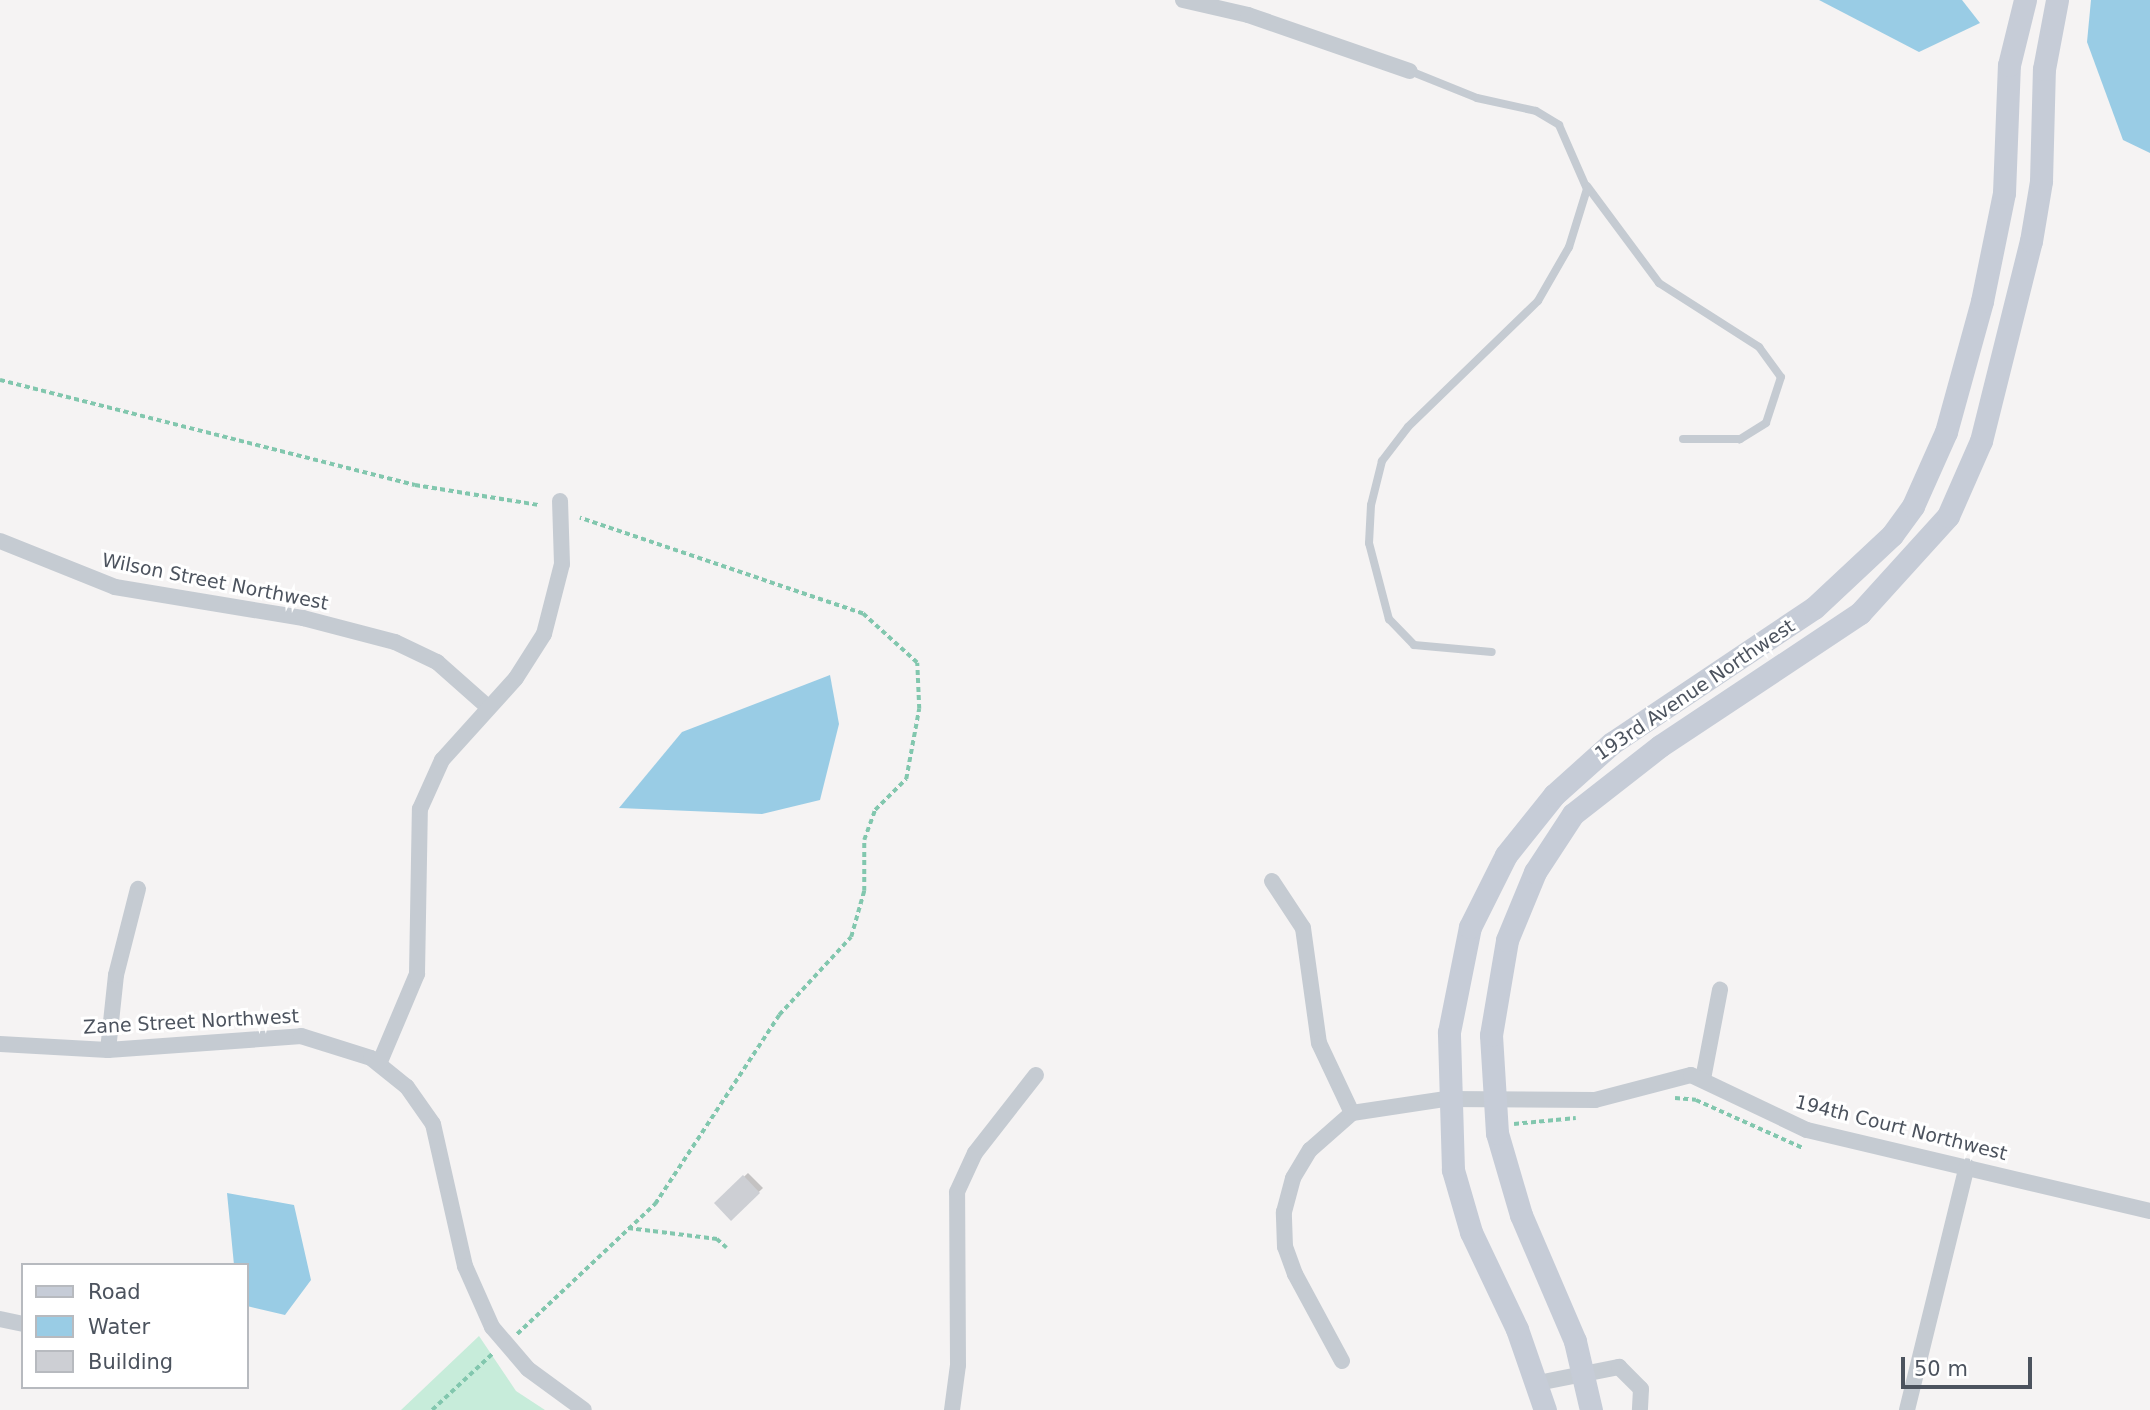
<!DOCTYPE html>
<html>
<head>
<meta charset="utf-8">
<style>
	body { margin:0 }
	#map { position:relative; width:2150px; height:1410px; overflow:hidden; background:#f5f3f3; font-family:"DejaVu Sans",sans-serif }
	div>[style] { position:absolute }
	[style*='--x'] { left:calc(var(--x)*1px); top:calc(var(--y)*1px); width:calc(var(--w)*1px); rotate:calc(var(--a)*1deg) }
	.green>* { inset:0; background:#c7ecda }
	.water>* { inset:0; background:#99cce5 }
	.shadow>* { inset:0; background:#0003 }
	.building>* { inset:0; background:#cdcfd4 }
	.path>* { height:3.5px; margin-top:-1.75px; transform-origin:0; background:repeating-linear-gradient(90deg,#82c7ae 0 5px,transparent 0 8.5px) }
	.lane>* { height:8px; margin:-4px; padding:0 4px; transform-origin:4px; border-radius:4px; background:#c5cbd2 }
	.street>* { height:16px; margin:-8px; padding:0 8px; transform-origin:8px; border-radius:8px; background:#c5cbd2 }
	.secondary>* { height:23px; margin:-11.5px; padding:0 11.5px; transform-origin:11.5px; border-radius:11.5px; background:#c6ccd7 }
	span { translate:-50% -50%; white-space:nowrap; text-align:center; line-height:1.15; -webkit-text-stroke:6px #fff; paint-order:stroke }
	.street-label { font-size:19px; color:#4c535e }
	.legend { position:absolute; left:21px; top:1263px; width:228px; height:126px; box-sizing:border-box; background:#fff; border:2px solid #b7babf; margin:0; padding:9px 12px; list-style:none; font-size:21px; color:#4c535e }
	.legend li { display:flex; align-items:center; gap:14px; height:35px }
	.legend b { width:35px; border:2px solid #b7babf }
	.scale { position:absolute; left:1901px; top:1357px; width:131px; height:32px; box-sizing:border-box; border:4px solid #4c535e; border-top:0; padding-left:9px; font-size:21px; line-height:24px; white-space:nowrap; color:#4c535e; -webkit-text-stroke:5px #fff; paint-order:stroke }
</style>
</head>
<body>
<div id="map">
	<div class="green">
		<i style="clip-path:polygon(479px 1336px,516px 1391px,545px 1410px,401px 1410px)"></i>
	</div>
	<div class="water">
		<i style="clip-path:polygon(1819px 0,1962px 0,1980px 23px,1919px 52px)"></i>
		<i style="clip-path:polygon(2091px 0,2150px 0,2150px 153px,2123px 140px,2087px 42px)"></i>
		<i style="clip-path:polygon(830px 675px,839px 724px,820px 800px,762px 814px,619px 808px,682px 732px)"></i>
		<i style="clip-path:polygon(227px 1193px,294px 1205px,311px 1280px,285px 1315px,247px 1306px,247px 1265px,234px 1265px)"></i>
	</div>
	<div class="shadow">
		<i style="clip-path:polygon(748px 1173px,763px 1188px,731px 1218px,716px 1203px)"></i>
	</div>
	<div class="building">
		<i style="clip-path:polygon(743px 1175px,760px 1193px,731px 1221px,714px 1203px)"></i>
	</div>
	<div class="path">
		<i style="--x:0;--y:380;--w:428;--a:14.2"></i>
		<i style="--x:415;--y:485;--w:126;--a:9.2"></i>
		<i style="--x:1675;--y:1098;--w:21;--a:5"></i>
		<i style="--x:1696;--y:1100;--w:117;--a:24.2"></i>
		<i style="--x:1514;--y:1124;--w:62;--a:-5.5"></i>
		<i style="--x:628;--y:1228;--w:90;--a:7"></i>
		<i style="--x:717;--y:1239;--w:13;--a:42"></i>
		<i style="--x:517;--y:1334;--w:190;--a:-43.3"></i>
		<i style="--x:655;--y:1204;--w:226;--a:-56.7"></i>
		<i style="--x:779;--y:1015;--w:106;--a:-47.3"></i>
		<i style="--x:851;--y:937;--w:48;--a:-74.2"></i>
		<i style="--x:864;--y:891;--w:51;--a:-90"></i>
		<i style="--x:864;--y:840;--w:32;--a:-70"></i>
		<i style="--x:875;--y:810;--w:44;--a:-45"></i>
		<i style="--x:906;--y:779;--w:71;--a:-79.5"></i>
		<i style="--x:919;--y:709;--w:46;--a:-92.5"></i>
		<i style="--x:917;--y:663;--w:73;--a:-137.8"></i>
		<i style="--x:863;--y:614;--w:299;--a:-161.3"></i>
		<i style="--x:432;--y:1410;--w:82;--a:-43"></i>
	</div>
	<div class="lane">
		<i style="--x:1410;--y:71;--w:72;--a:21.9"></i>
		<i style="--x:1477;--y:98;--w:60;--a:12.4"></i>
		<i style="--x:1536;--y:111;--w:27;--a:31"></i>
		<i style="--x:1559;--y:125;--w:70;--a:66.4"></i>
		<i style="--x:1587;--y:189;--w:61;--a:107.2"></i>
		<i style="--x:1569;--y:247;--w:62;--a:119.9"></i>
		<i style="--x:1538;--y:301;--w:181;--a:135.9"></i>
		<i style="--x:1408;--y:427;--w:43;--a:127.4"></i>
		<i style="--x:1382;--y:461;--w:45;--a:104"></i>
		<i style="--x:1371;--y:505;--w:38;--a:93"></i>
		<i style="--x:1369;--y:543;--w:79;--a:75.3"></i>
		<i style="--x:1389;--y:619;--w:36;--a:46"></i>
		<i style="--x:1414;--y:645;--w:78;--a:5.1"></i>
		<i style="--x:1587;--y:186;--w:121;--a:53.4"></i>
		<i style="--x:1659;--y:283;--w:119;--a:32.6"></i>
		<i style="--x:1759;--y:347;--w:37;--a:54"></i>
		<i style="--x:1781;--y:377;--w:48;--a:108.1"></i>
		<i style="--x:1766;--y:423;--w:31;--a:148"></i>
		<i style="--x:1740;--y:439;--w:57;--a:180"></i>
	</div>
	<div class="street">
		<i style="--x:1183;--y:0;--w:67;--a:13"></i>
		<i style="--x:1248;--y:15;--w:171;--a:19.1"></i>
		<i style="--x:0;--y:541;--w:124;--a:21.8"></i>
		<i style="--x:115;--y:587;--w:191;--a:9.4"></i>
		<i style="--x:303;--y:618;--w:95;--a:14.6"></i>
		<i style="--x:395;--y:642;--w:47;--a:25.5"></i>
		<i style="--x:437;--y:662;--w:69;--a:41.5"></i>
		<i style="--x:1272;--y:881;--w:56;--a:56.6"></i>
		<i style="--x:1303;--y:928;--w:116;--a:82.1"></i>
		<i style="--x:1319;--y:1043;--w:77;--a:64.8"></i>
		<i style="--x:0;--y:1044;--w:108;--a:3.2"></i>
		<i style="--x:108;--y:1050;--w:194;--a:-4.1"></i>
		<i style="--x:301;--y:1036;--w:73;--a:17.4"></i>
		<i style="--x:371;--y:1058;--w:46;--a:38.9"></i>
		<i style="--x:407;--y:1087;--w:45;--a:54.9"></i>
		<i style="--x:433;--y:1124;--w:146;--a:77.3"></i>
		<i style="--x:465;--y:1266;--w:67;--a:66.1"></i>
		<i style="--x:492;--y:1327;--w:55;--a:49.4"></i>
		<i style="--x:528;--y:1369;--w:69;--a:36.2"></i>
		<i style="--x:108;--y:1050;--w:75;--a:-83.9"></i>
		<i style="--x:116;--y:975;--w:89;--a:-75.7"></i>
		<i style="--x:379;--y:1064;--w:98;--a:-67.1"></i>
		<i style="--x:417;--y:974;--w:165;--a:-89"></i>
		<i style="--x:420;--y:809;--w:54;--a:-65.8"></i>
		<i style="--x:442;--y:760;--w:110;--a:-47.9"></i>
		<i style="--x:516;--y:678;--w:52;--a:-57.5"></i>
		<i style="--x:544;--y:634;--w:72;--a:-75.6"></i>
		<i style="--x:562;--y:564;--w:63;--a:-91.8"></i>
		<i style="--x:1703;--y:1079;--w:91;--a:-79.2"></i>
		<i style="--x:0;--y:1319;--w:24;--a:12"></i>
		<i style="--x:1342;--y:1361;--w:99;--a:-118.4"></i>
		<i style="--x:1295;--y:1274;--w:29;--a:-110"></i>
		<i style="--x:1285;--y:1247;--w:35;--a:-92"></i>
		<i style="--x:1284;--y:1212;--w:35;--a:-75"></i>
		<i style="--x:1293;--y:1178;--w:33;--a:-59"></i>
		<i style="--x:1310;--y:1150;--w:56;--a:-41.4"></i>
		<i style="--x:1352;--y:1113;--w:95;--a:-8.5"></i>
		<i style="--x:1446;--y:1099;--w:149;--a:0.4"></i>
		<i style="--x:1595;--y:1100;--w:99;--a:-14.6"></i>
		<i style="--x:1691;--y:1075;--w:128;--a:25.4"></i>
		<i style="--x:1807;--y:1130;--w:352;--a:13.3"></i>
		<i style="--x:1538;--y:1383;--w:83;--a:-11.2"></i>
		<i style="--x:1619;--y:1367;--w:31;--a:45"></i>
		<i style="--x:1641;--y:1389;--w:21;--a:93"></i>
		<i style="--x:952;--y:1410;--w:45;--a:-82.4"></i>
		<i style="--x:958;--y:1365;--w:173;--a:-90.3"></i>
		<i style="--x:957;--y:1192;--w:43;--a:-65.2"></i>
		<i style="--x:975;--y:1153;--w:99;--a:-52"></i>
		<i style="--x:1907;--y:1410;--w:251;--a:-76.2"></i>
	</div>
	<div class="secondary">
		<i style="--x:1545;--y:1410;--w:86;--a:-109.1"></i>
		<i style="--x:1517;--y:1329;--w:107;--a:-115.4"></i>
		<i style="--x:1471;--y:1232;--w:65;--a:-106.2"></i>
		<i style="--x:1453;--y:1170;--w:138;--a:-91.7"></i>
		<i style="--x:1449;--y:1032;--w:107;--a:-78.7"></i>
		<i style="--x:1470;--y:927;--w:80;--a:-63.4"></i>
		<i style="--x:1506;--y:855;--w:77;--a:-51.3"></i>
		<i style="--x:1554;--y:795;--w:78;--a:-41.9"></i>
		<i style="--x:1612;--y:743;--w:243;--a:-33.8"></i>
		<i style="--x:1814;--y:608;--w:107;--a:-43.1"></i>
		<i style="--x:1892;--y:535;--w:36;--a:-54"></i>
		<i style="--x:1913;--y:506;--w:81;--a:-66"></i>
		<i style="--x:1946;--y:432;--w:136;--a:-74.6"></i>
		<i style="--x:1982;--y:301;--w:110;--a:-78.5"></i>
		<i style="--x:2004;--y:193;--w:128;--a:-87.8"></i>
		<i style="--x:2009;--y:65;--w:67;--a:-76.2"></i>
		<i style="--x:1591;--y:1410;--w:71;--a:-103.1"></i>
		<i style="--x:1575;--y:1341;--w:137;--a:-113.2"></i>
		<i style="--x:1521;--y:1215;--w:85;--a:-106.3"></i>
		<i style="--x:1497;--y:1133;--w:98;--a:-93.5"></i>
		<i style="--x:1491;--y:1035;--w:96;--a:-80.4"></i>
		<i style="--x:1507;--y:940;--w:74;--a:-67.6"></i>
		<i style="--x:1535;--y:872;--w:69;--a:-56.8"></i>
		<i style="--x:1573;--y:814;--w:110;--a:-38"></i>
		<i style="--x:1660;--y:746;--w:240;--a:-33.6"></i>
		<i style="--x:1860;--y:613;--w:131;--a:-47.8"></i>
		<i style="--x:1948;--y:516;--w:82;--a:-66.3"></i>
		<i style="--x:1981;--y:441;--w:206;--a:-76"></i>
		<i style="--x:2031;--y:241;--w:61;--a:-80.5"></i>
		<i style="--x:2041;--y:181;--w:112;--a:-88.5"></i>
		<i style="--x:2044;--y:69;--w:70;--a:-79.3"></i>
	</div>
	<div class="street-label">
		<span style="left:215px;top:582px;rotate:11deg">Wilson Street Northwest</span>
		<span style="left:1695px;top:690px;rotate:-34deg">193rd Avenue Northwest</span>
		<span style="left:191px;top:1022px;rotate:-3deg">Zane Street Northwest</span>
		<span style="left:1901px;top:1128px;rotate:14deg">194th Court Northwest</span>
	</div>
	<ul class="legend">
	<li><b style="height:9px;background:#c6ccd7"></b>Road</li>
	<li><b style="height:19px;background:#99cce5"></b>Water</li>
	<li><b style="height:19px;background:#cdcfd4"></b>Building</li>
	</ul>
	<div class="scale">50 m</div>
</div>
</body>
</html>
